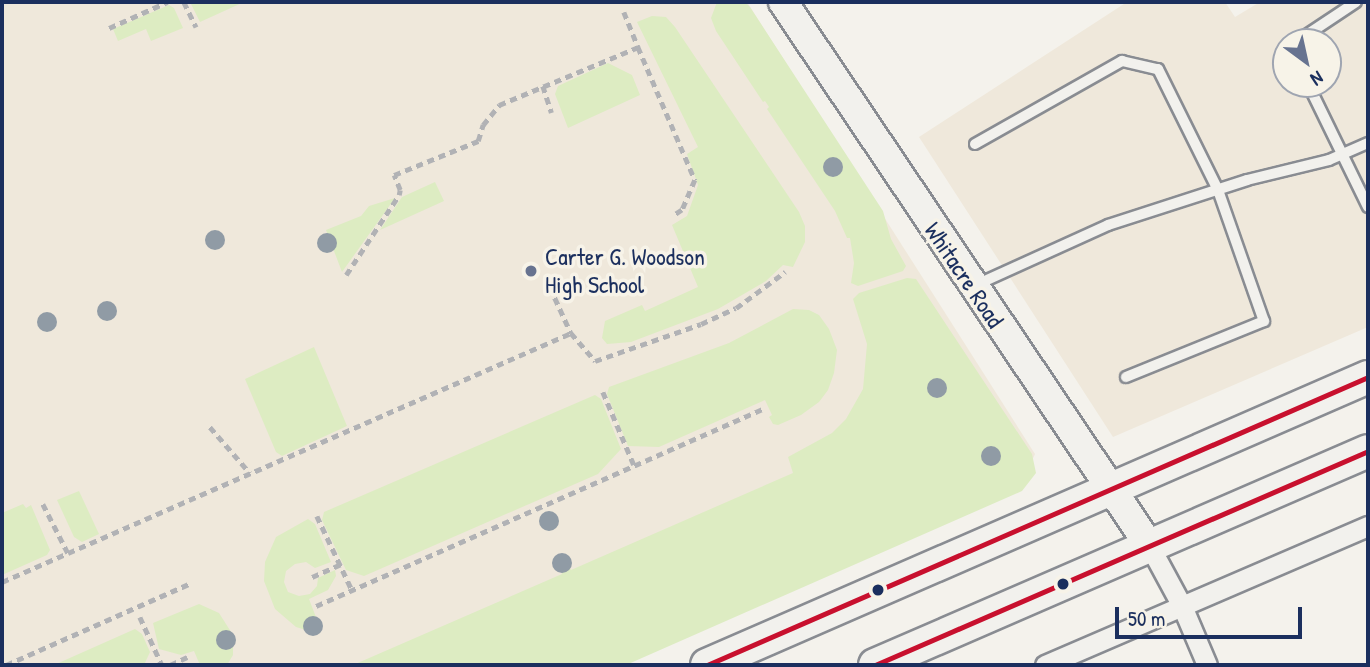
<!DOCTYPE html>
<html>
<head>
<meta charset="utf-8">
<style>
	body { margin:0 }
	#map { position:relative; width:1370px; height:667px; overflow:hidden; background:#f4f2ec; font-family:"Patrick Hand",sans-serif }
	div>[style] { position:absolute }
	[style*='--x'] { left:calc(var(--x)*1px); top:calc(var(--y)*1px); width:calc(var(--w)*1px); rotate:calc(var(--a)*1deg) }
	.built>* { inset:0; background:#efe8db }
	.green>* { inset:0; background:#ddecc2 }
	.path>* { height:4.5px; margin-top:-2.25px; transform-origin:0; background:repeating-linear-gradient(90deg,#b1b2b5 0 7px,transparent 0 12px) }
	.roads { filter:drop-shadow(2px 0 #898c92) drop-shadow(-2px 0 #898c92) drop-shadow(0 2px #898c92) drop-shadow(0 -2px #898c92) }
	.lane>* { height:10px; margin:-5px; padding:0 5px; transform-origin:5px; border-radius:5px; background:#f2f1ed }
	.street>* { height:19px; margin:-9.5px; padding:0 9.5px; transform-origin:9.5px; border-radius:9.5px; background:#f2f1ed }
	.secondary>* { height:28px; margin:-14px; padding:0 14px; transform-origin:14px; border-radius:14px; background:#f2f1ed }
	.primary>* { height:32px; margin:-16px; padding:0 16px; transform-origin:16px; border-radius:16px; background:#f2f1ed }
	.bus-1>* { height:5px; margin:-2.5px; padding:0 2.5px; transform-origin:2.5px; border-radius:2.5px; background:#c8102e }
	.trees>* { width:20px; height:20px; margin:-10px; border-radius:50%; background:#909ba5 }
	.dots>* { width:19px; height:19px; translate:-50% -50%; box-sizing:border-box; border:4px solid #f7f3e8; border-radius:50% }
	span { translate:-50% -50%; white-space:nowrap; text-align:center; line-height:1.15; -webkit-text-stroke:7px #f7f3e8; paint-order:stroke }
	.poi-label { font-size:24px; color:#1b2f5e }
	.left { translate:0 -50%; text-align:left }
	.street-label { font-size:24px; color:#1b2f5e }
	.frame { position:absolute; inset:0; border:4px solid #1b2f5e; pointer-events:none }
	.north { position:absolute; left:1272px; top:28px; width:70px; height:70px; box-sizing:border-box; background:#f7f3e8; border:2px solid #9fa5b1; border-radius:50%; rotate:147deg; font-size:19px; font-weight:700; line-height:28px; text-align:center; color:#1b2f5e }
	.north::after { content:''; display:block; margin:auto; width:24px; height:32px; background:#677390; clip-path:polygon(50% 0,100% 100%,50% 72%,0 100%) }
	.scale { position:absolute; left:1115px; top:607px; width:187px; height:32px; box-sizing:border-box; border:4px solid #1b2f5e; border-top:0; padding-left:9px; font-size:21px; line-height:24px; white-space:nowrap; color:#1b2f5e; -webkit-text-stroke:5px #f7f3e8; paint-order:stroke }
</style>
</head>
<body>
<div id="map">
	<div class="built">
		<i style="clip-path:polygon(2px 2px,747px 2px,1035px 454px,1021px 485px,605px 665px,2px 665px)"></i>
		<i style="clip-path:polygon(evenodd,1127px 2px,1225px 2px,1235px 17px,1260px 2px,1368px 2px,1368px 327px,1113px 437px,919px 137px,1127px 2px,1286px 42px,1328px 42px,1328px 84px,1286px 84px,1286px 42px)"></i>
	</div>
	<div class="green">
		<i style="clip-path:polygon(190px 2px,244px 2px,200px 22px)"></i>
		<i style="clip-path:polygon(717px 2px,745px 2px,750px 7px,883px 211px,891px 239px,906px 266px,903px 271px,858px 286px,851px 283px,854px 263px,850px 238px,847px 238px,835px 211px,767px 109px,769px 107px,765px 101px,763px 102px,716px 31px,711px 18px)"></i>
		<i style="clip-path:polygon(169px 5px,174px 8px,183px 28px,151px 41px,146px 29px,118px 41px,113px 29px)"></i>
		<i style="clip-path:polygon(652px 16px,666px 17px,675px 27px,799px 212px,805px 226px,805px 242px,793px 267px,783px 265px,766px 281px,718px 309px,631px 342px,607px 344px,602px 338px,605px 321px,642px 305px,645px 311px,698px 287px,672px 225px,687px 216px,698px 185px,687px 154px,698px 147px,637px 22px)"></i>
		<i style="clip-path:polygon(608px 63px,632px 75px,640px 95px,568px 128px,555px 94px,558px 86px)"></i>
		<i style="clip-path:polygon(435px 182px,444px 201px,380px 230px,402px 197px)"></i>
		<i style="clip-path:polygon(395px 198px,342px 272px,326px 230px,361px 216px,369px 206px)"></i>
		<i style="clip-path:polygon(907px 278px,916px 279px,1032px 454px,1036px 473px,1022px 491px,626px 665px,353px 665px,562px 574px,556px 559px,559px 555px,564px 556px,571px 570px,793px 473px,788px 457px,832px 433px,846px 419px,863px 389px,867px 344px,853px 299px,859px 293px)"></i>
		<i style="clip-path:polygon(793px 309px,809px 310px,819px 315px,829px 329px,837px 350px,834px 373px,828px 390px,819px 402px,801px 415px,778px 425px,773px 424px,769px 417px,772px 415px,765px 400px,659px 447px,628px 446px,607px 394px,609px 387px,729px 343px)"></i>
		<i style="clip-path:polygon(314px 347px,347px 426px,282px 456px,276px 452px,245px 379px)"></i>
		<i style="clip-path:polygon(595px 395px,601px 399px,621px 449px,598px 474px,364px 576px,346px 570px,322px 520px,324px 512px)"></i>
		<i style="clip-path:polygon(79px 491px,99px 534px,82px 542px,74px 537px,57px 500px)"></i>
		<i style="clip-path:polygon(23px 504px,26px 508px,31px 505px,50px 550px,47px 555px,2px 575px,2px 513px)"></i>
		<i style="clip-path:polygon(308px 519px,315px 524px,331px 562px,315px 568px,306px 562px,295px 564px,286px 571px,284px 582px,288px 592px,299px 596px,310px 594px,317px 586px,318px 578px,335px 570px,336px 576px,328px 590px,309px 599px,319px 625px,306px 630px,296px 627px,275px 609px,264px 581px,265px 562px,276px 537px)"></i>
		<i style="clip-path:polygon(199px 604px,219px 613px,233px 635px,233px 655px,227px 665px,200px 665px,194px 651px,181px 655px,159px 649px,153px 623px)"></i>
		<i style="clip-path:polygon(135px 629px,142px 634px,150px 652px,144px 665px,54px 665px)"></i>
	</div>
	<div class="path">
		<i style="--x:184;--y:2;--w:28;--a:64"></i>
		<i style="--x:624;--y:12;--w:38;--a:68"></i>
		<i style="--x:109;--y:28;--w:64;--a:-24.1"></i>
		<i style="--x:543;--y:86;--w:28;--a:72"></i>
		<i style="--x:346;--y:275;--w:96;--a:-56.5"></i>
		<i style="--x:399;--y:195;--w:5;--a:-79"></i>
		<i style="--x:400;--y:190;--w:16;--a:-112"></i>
		<i style="--x:394;--y:175;--w:91;--a:-22"></i>
		<i style="--x:478;--y:141;--w:17;--a:-73"></i>
		<i style="--x:483;--y:125;--w:26;--a:-51"></i>
		<i style="--x:499;--y:105;--w:151;--a:-22.6"></i>
		<i style="--x:638;--y:47;--w:145;--a:66.8"></i>
		<i style="--x:695;--y:180;--w:33;--a:113"></i>
		<i style="--x:682;--y:210;--w:11;--a:146"></i>
		<i style="--x:550;--y:287;--w:51;--a:65.5"></i>
		<i style="--x:571;--y:333;--w:37;--a:49"></i>
		<i style="--x:595;--y:361;--w:112;--a:-19.2"></i>
		<i style="--x:701;--y:324;--w:38;--a:-25"></i>
		<i style="--x:736;--y:308;--w:61;--a:-36.3"></i>
		<i style="--x:603;--y:392;--w:79;--a:67"></i>
		<i style="--x:210;--y:427;--w:61;--a:49"></i>
		<i style="--x:43;--y:504;--w:55;--a:63"></i>
		<i style="--x:68;--y:553;--w:549;--a:-23.62"></i>
		<i style="--x:317;--y:516;--w:80;--a:64.7"></i>
		<i style="--x:312;--y:577;--w:32;--a:-24"></i>
		<i style="--x:2;--y:582;--w:72;--a:-23.7"></i>
		<i style="--x:316;--y:606;--w:488;--a:-23.8"></i>
		<i style="--x:140;--y:617;--w:53;--a:65.4"></i>
		<i style="--x:6;--y:665;--w:202;--a:-23.9"></i>
		<i style="--x:170;--y:665;--w:19;--a:-25"></i>
	</div>
	<div class="roads">
		<div class="lane">
			<i style="--x:1296;--y:42;--w:72;--a:-33.7"></i>
			<i style="--x:1308;--y:84;--w:137;--a:64"></i>
			<i style="--x:975;--y:144;--w:169;--a:-29.5"></i>
			<i style="--x:1122;--y:61;--w:37;--a:13"></i>
			<i style="--x:1158;--y:69;--w:135;--a:63.6"></i>
			<i style="--x:1218;--y:190;--w:139;--a:70.7"></i>
			<i style="--x:1264;--y:321;--w:149;--a:157.9"></i>
			<i style="--x:976;--y:285;--w:145;--a:-24.4"></i>
			<i style="--x:1108;--y:225;--w:146;--a:-17.9"></i>
			<i style="--x:1247;--y:180;--w:84;--a:-13.7"></i>
			<i style="--x:1329;--y:160;--w:43;--a:-23.6"></i>
		</div>
		<div class="street">
			<i style="--x:1149;--y:545;--w:69;--a:61.6"></i>
			<i style="--x:1182;--y:606;--w:64;--a:67"></i>
			<i style="--x:1045;--y:665;--w:352;--a:-23.3"></i>
		</div>
		<div class="secondary">
			<i style="--x:783;--y:2;--w:655;--a:56.02"></i>
		</div>
		<div class="primary">
			<i style="--x:707;--y:665;--w:721;--a:-23.54"></i>
			<i style="--x:875;--y:665;--w:537;--a:-23.46"></i>
		</div>
	</div>
	<div class="bus-1">
		<i style="--x:707;--y:665;--w:721;--a:-23.54"></i>
		<i style="--x:875;--y:665;--w:537;--a:-23.46"></i>
	</div>
	<div class="trees">
		<i style="left:833px;top:167px"></i>
		<i style="left:215px;top:240px"></i>
		<i style="left:327px;top:243px"></i>
		<i style="left:107px;top:311px"></i>
		<i style="left:47px;top:322px"></i>
		<i style="left:937px;top:388px"></i>
		<i style="left:991px;top:456px"></i>
		<i style="left:549px;top:521px"></i>
		<i style="left:562px;top:563px"></i>
		<i style="left:313px;top:626px"></i>
		<i style="left:226px;top:640px"></i>
	</div>
	<div class="dots">
		<i style="left:531px;top:271px;background:#677390"></i>
		<i style="left:1063px;top:584px;background:#1b2f5e"></i>
		<i style="left:878px;top:590px;background:#1b2f5e"></i>
	</div>
	<div class="poi-label">
		<span class="left" style="left:545px;top:271px">Carter G. Woodson<br>High School</span>
	</div>
	<div class="street-label">
		<span style="left:964px;top:275px;rotate:56deg">Whitacre Road</span>
	</div>
	<div class="frame"></div>
	<div class="north">N</div>
	<div class="scale">50 m</div>
</div>
</body>
</html>
